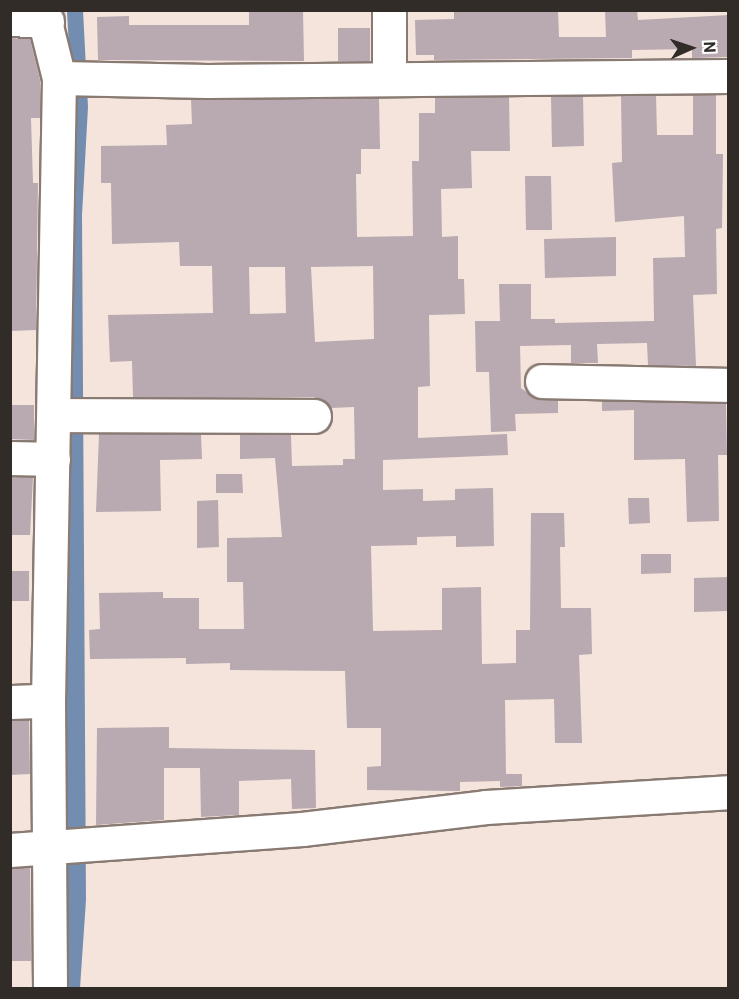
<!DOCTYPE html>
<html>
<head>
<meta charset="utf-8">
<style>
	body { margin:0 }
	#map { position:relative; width:739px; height:999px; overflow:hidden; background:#f4e4db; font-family:Roboto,sans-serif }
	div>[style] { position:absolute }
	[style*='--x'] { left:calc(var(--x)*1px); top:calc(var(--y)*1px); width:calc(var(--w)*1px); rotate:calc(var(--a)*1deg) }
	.water>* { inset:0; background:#738db0 }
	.building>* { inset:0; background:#b9a9b1 }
	.roads { filter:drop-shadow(2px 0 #897b73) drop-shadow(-2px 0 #897b73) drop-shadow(0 2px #897b73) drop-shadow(0 -2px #897b73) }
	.minor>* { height:33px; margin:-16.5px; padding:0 16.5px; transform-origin:16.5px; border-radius:16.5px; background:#fff }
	span { translate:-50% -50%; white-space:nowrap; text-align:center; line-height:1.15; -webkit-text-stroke:6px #fff; paint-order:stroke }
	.frame { position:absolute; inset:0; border:12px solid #322c29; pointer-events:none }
	.north { position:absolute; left:661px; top:18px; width:60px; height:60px; -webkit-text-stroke:4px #fff; paint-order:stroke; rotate:87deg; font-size:16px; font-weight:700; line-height:24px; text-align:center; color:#322c29 }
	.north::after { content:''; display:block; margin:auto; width:21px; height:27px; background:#322c29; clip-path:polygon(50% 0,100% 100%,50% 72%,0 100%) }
</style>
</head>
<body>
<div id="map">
	<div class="water">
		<i style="clip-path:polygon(83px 10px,88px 107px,82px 215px,86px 900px,80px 988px,63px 988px,56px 737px,72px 104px,67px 11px)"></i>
	</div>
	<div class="building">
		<i style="clip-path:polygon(249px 10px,303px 10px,304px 61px,98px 60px,97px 17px,129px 16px,129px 25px,249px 25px)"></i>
		<i style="clip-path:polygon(454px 10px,558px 10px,559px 37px,606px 37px,605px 10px,637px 10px,638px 20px,729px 15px,729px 57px,692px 58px,692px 49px,632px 50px,632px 58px,434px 60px,434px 55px,416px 55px,415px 20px,454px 19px)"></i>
		<i style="clip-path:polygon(338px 28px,370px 28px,370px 61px,338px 61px)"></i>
		<i style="clip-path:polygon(10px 38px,30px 39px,40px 80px,40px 118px,31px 118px,33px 183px,38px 183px,36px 330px,10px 331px)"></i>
		<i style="clip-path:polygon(656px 95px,657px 135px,693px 135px,693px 95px,716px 95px,716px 154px,723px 154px,722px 228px,716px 229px,717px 294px,693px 295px,696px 366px,648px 365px,647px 343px,597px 344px,598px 363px,571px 363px,571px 345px,520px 346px,521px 388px,533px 397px,558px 400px,558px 413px,515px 414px,516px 431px,491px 432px,489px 372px,476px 372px,475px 321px,500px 321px,499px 284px,531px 284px,531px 319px,555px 319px,555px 323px,654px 321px,653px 258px,685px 257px,684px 216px,615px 222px,612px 163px,622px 162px,621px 96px)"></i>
		<i style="clip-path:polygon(551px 96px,583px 96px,584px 146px,552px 147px)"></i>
		<i style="clip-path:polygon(evenodd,509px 97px,510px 151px,471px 151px,472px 188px,441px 189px,442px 237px,458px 236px,458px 279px,464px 279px,465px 314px,429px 315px,430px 386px,418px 387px,418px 438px,507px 434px,508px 455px,383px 460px,383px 490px,423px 489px,423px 501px,455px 500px,455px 489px,493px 488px,494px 546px,456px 547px,456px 536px,417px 537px,417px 545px,371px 546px,373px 631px,442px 630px,442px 588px,481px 587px,482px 664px,516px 663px,516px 630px,530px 630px,531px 513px,564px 513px,565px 547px,560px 547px,561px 608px,591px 608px,592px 654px,579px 655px,582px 743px,555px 743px,554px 699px,505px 700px,506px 774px,522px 774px,522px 786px,500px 787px,500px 781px,460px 782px,460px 791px,367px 790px,367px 767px,381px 766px,381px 728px,347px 728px,345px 671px,230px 670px,230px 663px,186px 664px,186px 658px,90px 659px,89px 630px,100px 629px,99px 593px,163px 592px,163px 598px,199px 598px,199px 629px,244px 629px,243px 582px,227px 582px,227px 538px,282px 537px,275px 458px,240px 459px,240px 434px,291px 435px,292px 466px,343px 465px,343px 459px,355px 459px,354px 407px,331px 408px,314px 397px,133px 397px,132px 361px,110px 362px,108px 315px,213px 313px,212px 266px,180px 266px,179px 242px,112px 244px,111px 183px,101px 183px,101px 146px,167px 145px,166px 125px,192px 124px,191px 99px,379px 98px,380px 149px,361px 149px,361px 174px,356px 174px,357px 237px,413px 236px,412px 161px,419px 161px,419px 113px,435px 113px,435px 98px,509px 97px,373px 266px,374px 339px,315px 342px,311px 267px,373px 266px,509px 97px,249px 267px,285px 267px,286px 313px,250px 314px,249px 267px)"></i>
		<i style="clip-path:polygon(525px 176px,551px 176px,552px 230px,526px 230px)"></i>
		<i style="clip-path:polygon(616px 237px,616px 276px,545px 278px,544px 239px)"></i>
		<i style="clip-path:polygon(602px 401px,726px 404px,727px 455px,718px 455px,719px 521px,687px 522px,685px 459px,634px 460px,634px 410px,602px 411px)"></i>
		<i style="clip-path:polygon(10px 405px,34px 405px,34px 440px,10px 439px)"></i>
		<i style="clip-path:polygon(99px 434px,201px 434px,202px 459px,160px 460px,161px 511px,96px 512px)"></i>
		<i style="clip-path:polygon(216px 474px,242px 474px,243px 493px,216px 493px)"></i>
		<i style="clip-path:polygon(10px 477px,33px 477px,30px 535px,10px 535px)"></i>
		<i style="clip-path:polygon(628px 498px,649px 498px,650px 523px,629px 524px)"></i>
		<i style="clip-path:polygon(218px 500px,219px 547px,197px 548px,197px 501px)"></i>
		<i style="clip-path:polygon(641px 554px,671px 554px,671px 573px,641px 574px)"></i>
		<i style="clip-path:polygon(10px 571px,29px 571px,29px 601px,10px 601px)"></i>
		<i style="clip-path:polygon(729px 577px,729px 611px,694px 612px,694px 578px)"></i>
		<i style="clip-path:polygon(29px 720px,30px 774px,10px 775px,10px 721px)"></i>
		<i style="clip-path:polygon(169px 727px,169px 748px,315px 750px,316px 808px,292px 809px,291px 779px,239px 781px,239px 815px,201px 817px,200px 768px,164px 768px,164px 820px,96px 825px,97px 728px)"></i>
		<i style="clip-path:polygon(30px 867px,31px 961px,10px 961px,10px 869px)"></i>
	</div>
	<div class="roads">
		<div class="minor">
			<i style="--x:42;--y:10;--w:70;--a:76"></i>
			<i style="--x:59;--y:78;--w:623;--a:91.01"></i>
			<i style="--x:48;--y:701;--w:287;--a:89.6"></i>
			<i style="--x:389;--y:10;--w:68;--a:90"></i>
			<i style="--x:10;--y:19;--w:37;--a:3"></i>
			<i style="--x:59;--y:78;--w:148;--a:1.2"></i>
			<i style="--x:207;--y:81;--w:521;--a:-0.55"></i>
			<i style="--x:542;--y:381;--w:186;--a:1.2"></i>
			<i style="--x:54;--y:415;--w:260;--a:0.2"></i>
			<i style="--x:10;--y:458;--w:43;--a:1.3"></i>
			<i style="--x:10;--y:702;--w:38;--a:-2"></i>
			<i style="--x:10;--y:850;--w:293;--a:-4.1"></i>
			<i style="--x:302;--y:829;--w:185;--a:-6.8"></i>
			<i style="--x:486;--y:807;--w:242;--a:-3.5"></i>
		</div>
	</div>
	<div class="frame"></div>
	<div class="north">N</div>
</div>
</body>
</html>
